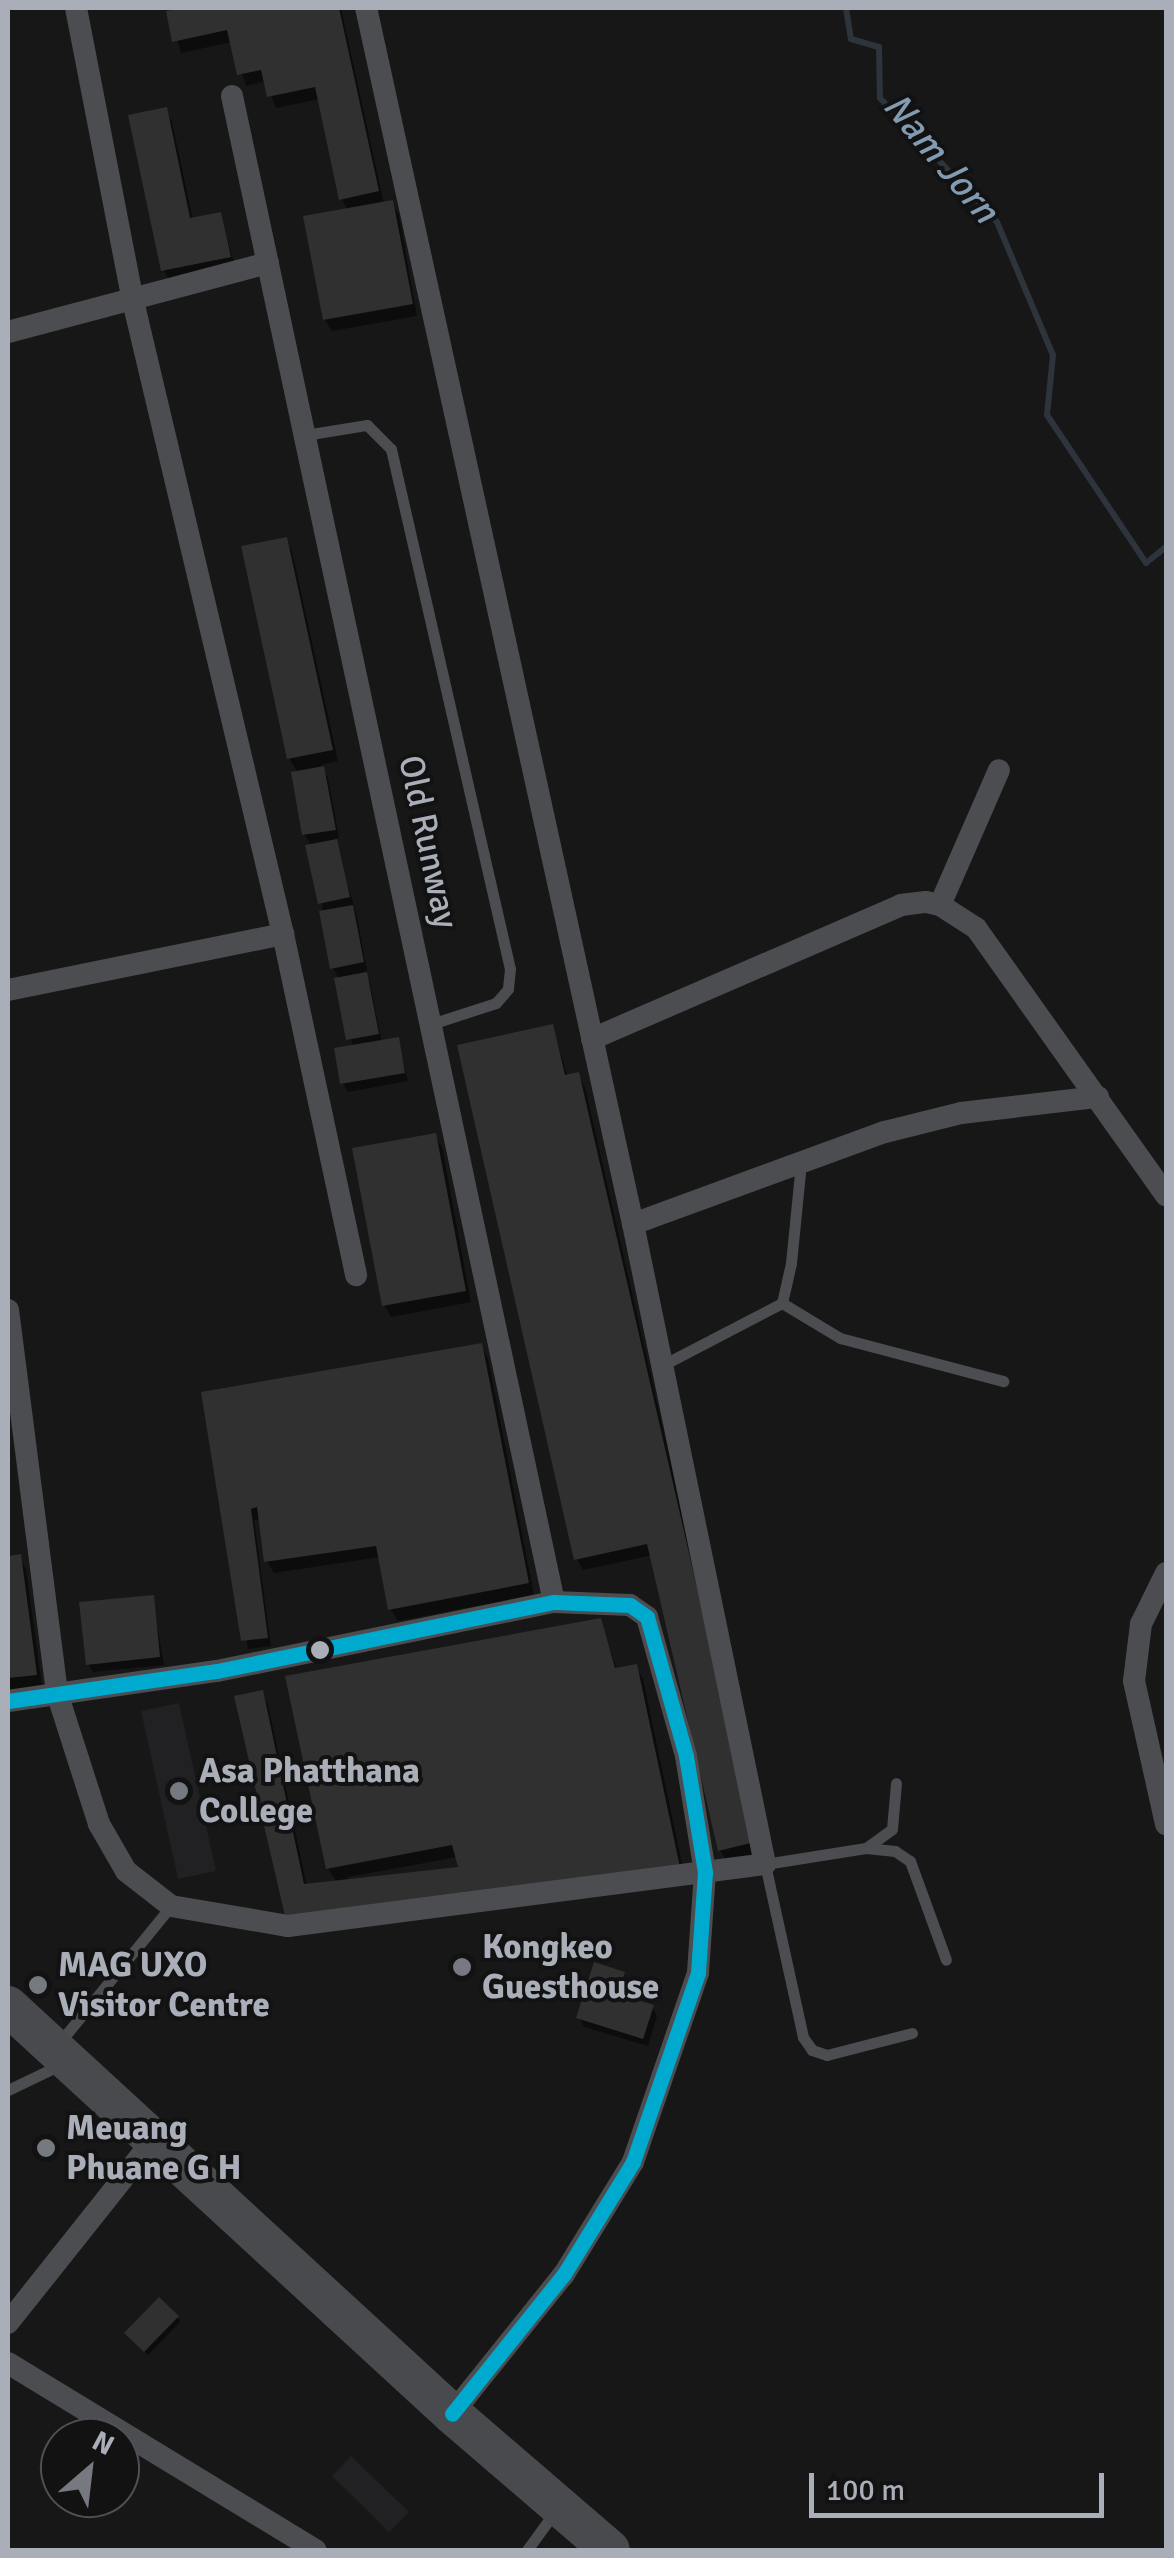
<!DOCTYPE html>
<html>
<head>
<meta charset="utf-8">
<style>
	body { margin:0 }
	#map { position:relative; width:1174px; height:2558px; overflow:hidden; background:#171718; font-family:Signika,sans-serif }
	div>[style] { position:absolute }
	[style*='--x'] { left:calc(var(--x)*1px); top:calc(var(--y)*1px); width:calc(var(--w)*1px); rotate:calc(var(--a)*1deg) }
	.built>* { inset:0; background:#212123 }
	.shadow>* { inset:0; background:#0007 }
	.stream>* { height:6px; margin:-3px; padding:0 3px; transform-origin:3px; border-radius:3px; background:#2d343b }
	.building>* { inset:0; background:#303031 }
	.lane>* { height:11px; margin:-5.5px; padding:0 5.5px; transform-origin:5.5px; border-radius:5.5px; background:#4c4d50 }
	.street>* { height:22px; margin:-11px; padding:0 11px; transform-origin:11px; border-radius:11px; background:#4c4d50 }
	.highway>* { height:40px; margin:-20px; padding:0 20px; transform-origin:20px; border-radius:20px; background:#494a4d }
	.bus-1>* { height:15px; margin:-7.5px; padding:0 7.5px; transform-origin:7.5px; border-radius:7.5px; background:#00a9ce }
	.dots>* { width:28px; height:28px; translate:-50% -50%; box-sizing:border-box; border:5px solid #121213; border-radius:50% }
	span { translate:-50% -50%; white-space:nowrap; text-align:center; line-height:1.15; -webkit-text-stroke:8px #121213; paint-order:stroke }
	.street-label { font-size:35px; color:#a9aeb8 }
	.poi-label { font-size:35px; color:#a9aeb8; font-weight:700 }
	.left { translate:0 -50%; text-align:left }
	.water-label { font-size:38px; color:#829bb1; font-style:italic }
	.frame { position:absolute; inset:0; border:10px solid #a9aeb8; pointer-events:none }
	.north { position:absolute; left:40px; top:2418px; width:100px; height:100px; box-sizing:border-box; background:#121213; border:2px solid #4e5055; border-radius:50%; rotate:28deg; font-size:28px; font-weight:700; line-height:40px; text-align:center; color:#a9aeb8 }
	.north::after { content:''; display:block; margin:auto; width:35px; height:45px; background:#767980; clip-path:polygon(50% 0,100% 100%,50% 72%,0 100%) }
	.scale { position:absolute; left:809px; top:2473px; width:295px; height:45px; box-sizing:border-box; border:5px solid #a9aeb8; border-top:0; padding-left:12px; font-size:30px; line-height:35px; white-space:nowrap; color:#a9aeb8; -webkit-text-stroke:8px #121213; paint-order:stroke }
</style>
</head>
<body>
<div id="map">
	<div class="built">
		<i style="clip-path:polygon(179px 1703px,216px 1871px,178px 1879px,141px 1711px)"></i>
		<i style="clip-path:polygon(351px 2456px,409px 2512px,389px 2532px,332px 2476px)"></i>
	</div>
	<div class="shadow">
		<i style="clip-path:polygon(196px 8px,341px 8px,384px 204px,392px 203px,399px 215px,417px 316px,332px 331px,325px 320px,306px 218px,348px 211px,342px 199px,320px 99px,276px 108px,266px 81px,246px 86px,232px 42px,181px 53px,169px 13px)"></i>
		<i style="clip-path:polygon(165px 110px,172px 122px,193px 220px,220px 214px,236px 269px,170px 282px,164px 270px)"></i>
		<i style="clip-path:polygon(285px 539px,292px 551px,338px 761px,321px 765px,328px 778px,339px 838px,334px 839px,357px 916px,367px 971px,364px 972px,370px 983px,382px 1043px,398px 1040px,408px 1081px,348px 1092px,343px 1083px,353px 1048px,339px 979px,333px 968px,312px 847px,304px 834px,298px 773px,289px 758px)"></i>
		<i style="clip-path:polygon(552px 1027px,568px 1077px,578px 1075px,585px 1087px,760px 1854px,727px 1862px,720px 1850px,653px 1555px,583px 1570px,577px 1559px)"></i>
		<i style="clip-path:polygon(435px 1136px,442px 1147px,471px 1302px,391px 1317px,384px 1305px)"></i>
		<i style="clip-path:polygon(481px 1346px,488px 1358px,534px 1595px,398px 1621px,391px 1610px,380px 1557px,274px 1573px,267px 1561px,261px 1519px,254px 1520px,271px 1646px,248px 1649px,225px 1513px)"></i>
		<i style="clip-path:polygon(19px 1557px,26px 1569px,42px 1686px,8px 1690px,8px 1559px)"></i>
		<i style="clip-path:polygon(152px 1597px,164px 1665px,93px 1672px,88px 1664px)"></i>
		<i style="clip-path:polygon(evenodd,600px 1620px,617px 1670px,636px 1667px,643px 1679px,686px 1883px,294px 1927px,262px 1693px,268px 1705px,307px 1886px,337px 1883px,328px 1868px,600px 1620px,458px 1857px,461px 1869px,349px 1881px,348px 1877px,458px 1857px)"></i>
		<i style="clip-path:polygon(623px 1974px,628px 1982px,623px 1998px,652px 2007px,657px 2016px,648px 2046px,584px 2027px,579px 2018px)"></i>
		<i style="clip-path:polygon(177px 2317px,180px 2322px,148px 2355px,130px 2338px)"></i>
	</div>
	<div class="stream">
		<i style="--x:846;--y:8;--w:31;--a:81"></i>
		<i style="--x:851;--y:39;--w:29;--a:16"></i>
		<i style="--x:879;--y:47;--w:51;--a:88.9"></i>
		<i style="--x:880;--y:98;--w:170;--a:46.7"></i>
		<i style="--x:997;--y:222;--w:144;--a:67.2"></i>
		<i style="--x:1053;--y:355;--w:60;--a:95.7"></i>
		<i style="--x:1047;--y:415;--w:178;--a:56.2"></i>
		<i style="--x:1146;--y:563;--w:26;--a:-39"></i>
	</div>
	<div class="building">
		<i style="clip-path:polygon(184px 8px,339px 8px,379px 191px,339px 200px,315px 87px,267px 97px,261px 70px,237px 75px,227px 30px,172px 42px,166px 11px)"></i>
		<i style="clip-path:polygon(167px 107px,190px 218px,221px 212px,231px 257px,161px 271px,128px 115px)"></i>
		<i style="clip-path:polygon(393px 200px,413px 304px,323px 320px,303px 216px)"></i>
		<i style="clip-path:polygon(287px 537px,333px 750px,287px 759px,241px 546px)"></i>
		<i style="clip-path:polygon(324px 766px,336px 830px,302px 835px,291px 772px)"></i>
		<i style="clip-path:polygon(337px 839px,350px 897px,318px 904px,305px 845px)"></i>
		<i style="clip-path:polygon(353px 905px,364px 962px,330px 969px,319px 911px)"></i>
		<i style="clip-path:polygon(367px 972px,379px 1034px,346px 1040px,334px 978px)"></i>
		<i style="clip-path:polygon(553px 1024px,565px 1075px,579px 1072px,755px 1842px,718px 1851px,647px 1544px,574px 1560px,457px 1045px)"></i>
		<i style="clip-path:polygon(399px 1037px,405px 1073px,340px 1084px,334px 1048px)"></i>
		<i style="clip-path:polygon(436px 1133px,466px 1291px,382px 1306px,352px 1148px)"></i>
		<i style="clip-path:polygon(482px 1343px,529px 1583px,388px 1610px,376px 1546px,264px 1562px,257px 1507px,251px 1509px,268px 1638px,241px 1641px,201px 1392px)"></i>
		<i style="clip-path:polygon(21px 1554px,37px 1675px,8px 1678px,8px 1556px)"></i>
		<i style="clip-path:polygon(154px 1595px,160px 1657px,86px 1665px,79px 1602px)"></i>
		<i style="clip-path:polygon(601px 1618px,615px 1668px,637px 1664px,681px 1872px,285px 1916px,234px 1696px,263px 1690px,304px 1884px,458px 1867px,452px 1845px,326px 1869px,285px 1676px)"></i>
		<i style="clip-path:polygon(594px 1962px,625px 1972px,618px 1994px,654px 2005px,643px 2039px,576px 2018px)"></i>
		<i style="clip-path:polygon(159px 2297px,179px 2316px,144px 2352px,124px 2333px)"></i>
	</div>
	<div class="lane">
		<i style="--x:305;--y:435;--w:63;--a:-9.2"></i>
		<i style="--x:367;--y:425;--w:34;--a:45"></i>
		<i style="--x:391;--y:449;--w:533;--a:77.11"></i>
		<i style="--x:510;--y:969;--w:20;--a:96"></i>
		<i style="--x:508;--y:989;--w:18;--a:131"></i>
		<i style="--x:496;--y:1003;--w:68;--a:162.1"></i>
		<i style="--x:782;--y:1303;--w:68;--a:31.1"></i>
		<i style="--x:840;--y:1338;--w:169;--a:14.8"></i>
		<i style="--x:659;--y:1367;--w:139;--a:-27.5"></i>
		<i style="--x:782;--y:1303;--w:41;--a:-77.3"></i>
		<i style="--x:791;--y:1263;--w:101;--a:-84.3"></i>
		<i style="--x:866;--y:1848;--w:32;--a:-36"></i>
		<i style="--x:892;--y:1829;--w:46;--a:-85"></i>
		<i style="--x:912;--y:2033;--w:88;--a:165.5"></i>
		<i style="--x:827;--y:2055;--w:16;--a:-162"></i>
		<i style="--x:812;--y:2050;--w:16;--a:-125"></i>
		<i style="--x:803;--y:2037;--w:177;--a:-102.4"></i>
		<i style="--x:765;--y:1864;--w:102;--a:-9"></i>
		<i style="--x:866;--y:1848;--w:29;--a:6"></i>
		<i style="--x:895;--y:1851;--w:18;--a:34"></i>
		<i style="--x:910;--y:1861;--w:105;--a:70"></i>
		<i style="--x:60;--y:2042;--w:176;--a:-50.8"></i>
		<i style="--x:8;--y:2090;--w:60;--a:-25.7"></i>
		<i style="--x:527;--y:2550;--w:46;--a:-53.9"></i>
	</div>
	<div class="street">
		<i style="--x:76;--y:8;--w:298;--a:79"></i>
		<i style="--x:133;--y:301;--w:651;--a:76.67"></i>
		<i style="--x:283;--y:934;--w:349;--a:77.9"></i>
		<i style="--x:232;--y:96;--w:1540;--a:77.93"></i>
		<i style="--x:8;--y:332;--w:269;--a:-14.9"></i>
		<i style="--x:940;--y:905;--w:147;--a:-66.4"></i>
		<i style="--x:8;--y:990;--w:281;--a:-11.5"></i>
		<i style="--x:592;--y:1039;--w:337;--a:-23.4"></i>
		<i style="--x:901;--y:905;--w:25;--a:-7"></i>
		<i style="--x:926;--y:902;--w:14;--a:12"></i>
		<i style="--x:940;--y:905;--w:43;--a:32.6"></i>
		<i style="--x:976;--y:928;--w:328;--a:54.6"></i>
		<i style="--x:633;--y:1224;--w:268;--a:-20.1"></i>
		<i style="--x:885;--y:1132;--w:78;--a:-14"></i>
		<i style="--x:961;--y:1113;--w:138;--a:-6.7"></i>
		<i style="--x:8;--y:1310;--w:386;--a:82.7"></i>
		<i style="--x:57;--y:1693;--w:138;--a:72.2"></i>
		<i style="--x:99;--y:1824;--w:54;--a:60.1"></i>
		<i style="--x:126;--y:1871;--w:57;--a:37.9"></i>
		<i style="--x:171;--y:1906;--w:119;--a:9.7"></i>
		<i style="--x:288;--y:1926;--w:481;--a:-7.4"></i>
		<i style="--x:765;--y:1864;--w:653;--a:-101.65"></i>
		<i style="--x:633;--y:1224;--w:1245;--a:-102.38"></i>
		<i style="--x:1166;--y:1573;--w:57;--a:116.1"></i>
		<i style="--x:1141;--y:1624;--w:57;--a:97"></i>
		<i style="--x:1134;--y:1681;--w:147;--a:77.4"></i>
		<i style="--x:8;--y:1701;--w:211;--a:-8.2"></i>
		<i style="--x:217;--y:1671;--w:344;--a:-11.6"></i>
		<i style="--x:554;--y:1602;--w:76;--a:2.3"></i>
		<i style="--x:630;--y:1605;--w:21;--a:35"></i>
		<i style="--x:647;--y:1617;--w:144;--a:74.3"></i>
		<i style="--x:686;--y:1756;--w:118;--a:80.7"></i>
		<i style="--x:705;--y:1872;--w:101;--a:94"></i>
		<i style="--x:698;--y:1973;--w:200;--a:109"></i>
		<i style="--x:633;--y:2162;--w:132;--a:121.6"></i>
		<i style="--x:564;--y:2274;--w:179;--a:128.7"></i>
		<i style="--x:8;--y:2323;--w:231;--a:-51.5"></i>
		<i style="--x:8;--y:2363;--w:360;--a:31.3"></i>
	</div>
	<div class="highway">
		<i style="--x:8;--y:2006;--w:603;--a:42.58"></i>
		<i style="--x:452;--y:2414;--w:208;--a:40.7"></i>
	</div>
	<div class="bus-1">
		<i style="--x:8;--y:1701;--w:211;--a:-8.2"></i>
		<i style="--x:217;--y:1671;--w:344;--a:-11.6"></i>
		<i style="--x:554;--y:1602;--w:76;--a:2.3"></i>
		<i style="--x:630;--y:1605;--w:21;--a:35"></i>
		<i style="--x:647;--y:1617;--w:144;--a:74.3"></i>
		<i style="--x:686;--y:1756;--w:118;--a:80.7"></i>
		<i style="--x:705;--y:1872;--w:101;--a:94"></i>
		<i style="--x:698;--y:1973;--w:200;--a:109"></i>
		<i style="--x:633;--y:2162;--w:132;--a:121.6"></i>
		<i style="--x:564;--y:2274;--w:179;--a:128.7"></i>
	</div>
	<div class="dots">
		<i style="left:320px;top:1650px;background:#a9aeb8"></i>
		<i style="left:179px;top:1791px;background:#767980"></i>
		<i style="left:462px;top:1967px;background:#767980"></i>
		<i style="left:38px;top:1985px;background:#767980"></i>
		<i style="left:46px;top:2148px;background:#767980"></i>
	</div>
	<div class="street-label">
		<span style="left:428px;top:842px;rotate:78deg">Old Runway</span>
	</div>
	<div class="poi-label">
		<span class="left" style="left:199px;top:1791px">Asa Phatthana<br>College</span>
		<span class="left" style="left:482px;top:1967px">Kongkeo<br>Guesthouse</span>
		<span class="left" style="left:58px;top:1985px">MAG UXO<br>Visitor Centre</span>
		<span class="left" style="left:66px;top:2148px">Meuang<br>Phuane G H</span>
	</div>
	<div class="water-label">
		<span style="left:941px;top:158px;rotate:50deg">Nam Jorn</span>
	</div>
	<div class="frame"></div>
	<div class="north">N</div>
	<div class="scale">100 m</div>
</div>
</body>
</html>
